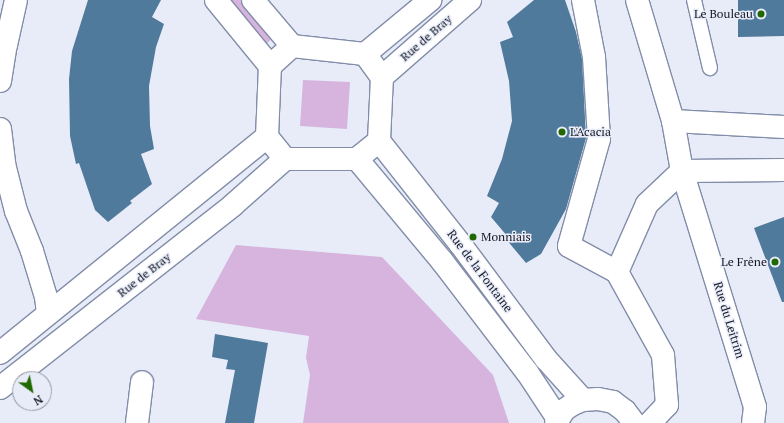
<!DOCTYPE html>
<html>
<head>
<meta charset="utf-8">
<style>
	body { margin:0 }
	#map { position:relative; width:784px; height:423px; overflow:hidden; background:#e8ecf9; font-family:"PT Serif",serif }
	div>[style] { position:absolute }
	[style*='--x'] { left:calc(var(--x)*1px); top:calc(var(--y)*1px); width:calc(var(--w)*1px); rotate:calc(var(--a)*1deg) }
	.green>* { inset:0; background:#d6b4dd }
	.building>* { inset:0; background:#507a9b }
	.roads { filter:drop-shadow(1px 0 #828da9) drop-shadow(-1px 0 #828da9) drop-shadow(0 1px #828da9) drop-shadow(0 -1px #828da9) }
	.lane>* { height:14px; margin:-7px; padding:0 7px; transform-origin:7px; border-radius:7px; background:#fff }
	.street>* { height:22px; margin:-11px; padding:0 11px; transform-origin:11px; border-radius:11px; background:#fff }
	.secondary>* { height:22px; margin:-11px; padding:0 11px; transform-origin:11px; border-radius:11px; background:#fff }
	.dots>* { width:11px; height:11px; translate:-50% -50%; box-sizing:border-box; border:2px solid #e8ecf9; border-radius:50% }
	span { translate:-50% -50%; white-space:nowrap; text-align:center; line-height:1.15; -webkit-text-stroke:3px #e8ecf9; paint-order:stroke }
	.poi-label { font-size:12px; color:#141823 }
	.right { translate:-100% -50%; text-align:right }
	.left { translate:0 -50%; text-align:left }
	.street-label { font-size:12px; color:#141823 }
	.north { position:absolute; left:12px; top:371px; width:40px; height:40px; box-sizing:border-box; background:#e8ecf9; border:1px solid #9397a3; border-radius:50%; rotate:147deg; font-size:11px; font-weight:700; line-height:16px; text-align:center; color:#141823 }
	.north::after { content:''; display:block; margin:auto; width:14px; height:18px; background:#226800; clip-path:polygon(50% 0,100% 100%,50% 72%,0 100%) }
</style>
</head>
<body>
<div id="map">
	<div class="green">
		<i style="clip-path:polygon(228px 0,242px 0,273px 38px,265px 45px)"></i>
		<i style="clip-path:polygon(303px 80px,350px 82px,347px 129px,300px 126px)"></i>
		<i style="clip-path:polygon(236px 245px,382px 257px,493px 375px,509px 423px,303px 423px,310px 375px,306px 358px,309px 336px,196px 319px)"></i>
	</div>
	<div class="building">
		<i style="clip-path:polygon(88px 0,161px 0,152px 17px,164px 24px,156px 47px,149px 86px,150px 126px,154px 149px,141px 154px,152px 184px,130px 201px,132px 203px,108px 222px,95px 210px,79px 163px,76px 164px,70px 136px,69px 79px,72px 51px)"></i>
		<i style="clip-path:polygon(534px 0,565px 0,576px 32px,582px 59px,586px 138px,566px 209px,541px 254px,526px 263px,506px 239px,508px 237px,491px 217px,499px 203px,487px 196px,502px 159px,512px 121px,509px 81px,500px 42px,513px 37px,507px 22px)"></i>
		<i style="clip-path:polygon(738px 0,784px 0,784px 36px,738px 37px)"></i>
		<i style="clip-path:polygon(784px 217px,784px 302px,782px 302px,754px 228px)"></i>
		<i style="clip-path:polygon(215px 334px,268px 343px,254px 423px,225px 423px,235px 370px,226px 369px,228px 360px,212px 357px)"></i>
	</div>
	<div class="roads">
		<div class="lane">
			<i style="--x:694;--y:0;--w:70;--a:76.8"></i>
		</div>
		<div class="street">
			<i style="--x:216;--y:0;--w:85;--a:50.7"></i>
			<i style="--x:253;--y:0;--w:60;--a:49.7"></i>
			<i style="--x:583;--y:0;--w:58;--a:79.1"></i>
			<i style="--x:594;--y:57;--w:82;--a:86.5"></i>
			<i style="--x:599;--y:139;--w:111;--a:105.7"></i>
			<i style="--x:569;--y:246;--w:55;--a:28.4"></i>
			<i style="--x:637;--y:0;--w:126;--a:73.4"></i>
			<i style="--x:673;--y:121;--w:51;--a:79.8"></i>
			<i style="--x:682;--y:171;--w:247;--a:72.8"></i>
			<i style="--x:755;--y:407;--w:16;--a:97"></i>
			<i style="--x:0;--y:81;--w:36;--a:-81"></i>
			<i style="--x:6;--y:45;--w:46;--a:-77.5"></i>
			<i style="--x:673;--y:121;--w:111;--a:3.1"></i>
			<i style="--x:0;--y:129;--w:35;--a:83"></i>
			<i style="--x:4;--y:164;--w:49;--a:75.7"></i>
			<i style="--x:16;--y:211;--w:43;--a:68.2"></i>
			<i style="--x:32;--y:251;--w:48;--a:73.1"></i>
			<i style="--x:46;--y:297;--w:16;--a:83"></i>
			<i style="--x:137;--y:423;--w:41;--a:-83"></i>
			<i style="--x:650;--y:423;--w:25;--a:-47"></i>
			<i style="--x:667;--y:405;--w:50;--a:-94.6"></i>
			<i style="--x:663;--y:355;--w:95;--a:-119"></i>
			<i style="--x:617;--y:272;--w:74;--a:-66.2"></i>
			<i style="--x:647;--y:204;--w:48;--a:-43.3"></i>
			<i style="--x:682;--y:171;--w:102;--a:-0.6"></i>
		</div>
		<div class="secondary">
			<i style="--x:292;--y:46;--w:73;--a:6.3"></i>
			<i style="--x:365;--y:54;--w:29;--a:54"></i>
			<i style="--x:382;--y:77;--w:64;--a:92.7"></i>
			<i style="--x:379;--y:141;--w:28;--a:141"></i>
			<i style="--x:357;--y:159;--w:72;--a:180"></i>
			<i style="--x:285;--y:159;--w:28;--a:-129"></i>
			<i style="--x:267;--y:137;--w:71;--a:-87.6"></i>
			<i style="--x:270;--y:66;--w:30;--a:-42"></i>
			<i style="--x:365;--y:54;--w:85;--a:-39.7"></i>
			<i style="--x:382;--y:77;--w:117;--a:-41.2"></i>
			<i style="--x:379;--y:141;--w:132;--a:51.7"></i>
			<i style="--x:461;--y:245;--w:142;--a:53.3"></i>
			<i style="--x:546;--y:359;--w:55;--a:47.9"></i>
			<i style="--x:357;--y:159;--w:133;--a:50.2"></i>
			<i style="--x:442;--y:261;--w:140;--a:52.6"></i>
			<i style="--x:527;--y:372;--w:56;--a:56.6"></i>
			<i style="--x:0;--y:353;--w:343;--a:-39"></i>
			<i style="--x:0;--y:388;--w:296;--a:-38.1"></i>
			<i style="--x:233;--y:205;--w:69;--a:-41.5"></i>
			<i style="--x:556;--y:423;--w:15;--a:-58"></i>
			<i style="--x:564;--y:410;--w:11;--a:-34"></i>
			<i style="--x:573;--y:404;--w:11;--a:-22"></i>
			<i style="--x:583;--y:400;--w:15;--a:-4"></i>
			<i style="--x:598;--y:399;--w:15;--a:11"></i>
			<i style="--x:613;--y:402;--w:15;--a:37"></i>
			<i style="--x:625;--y:411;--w:15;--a:53"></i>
		</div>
	</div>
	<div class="dots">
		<i style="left:761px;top:14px;background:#226800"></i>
		<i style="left:562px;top:132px;background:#226800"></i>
		<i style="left:473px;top:237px;background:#226800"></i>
		<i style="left:775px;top:262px;background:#226800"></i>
	</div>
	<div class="poi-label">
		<span class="right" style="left:753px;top:14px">Le Bouleau</span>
		<span class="left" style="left:570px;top:132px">L'Acacia</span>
		<span class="left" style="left:481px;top:237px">Monniais</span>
		<span class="right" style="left:767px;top:262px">Le Frêne</span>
	</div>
	<div class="street-label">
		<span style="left:426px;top:38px;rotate:-41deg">Rue de Bray</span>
		<span style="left:480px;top:271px;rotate:53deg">Rue de la Fontaine</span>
		<span style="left:144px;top:275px;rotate:-38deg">Rue de Bray</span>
		<span style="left:729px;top:320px;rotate:73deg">Rue du Leitrim</span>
	</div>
	<div class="north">N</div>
</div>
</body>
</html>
